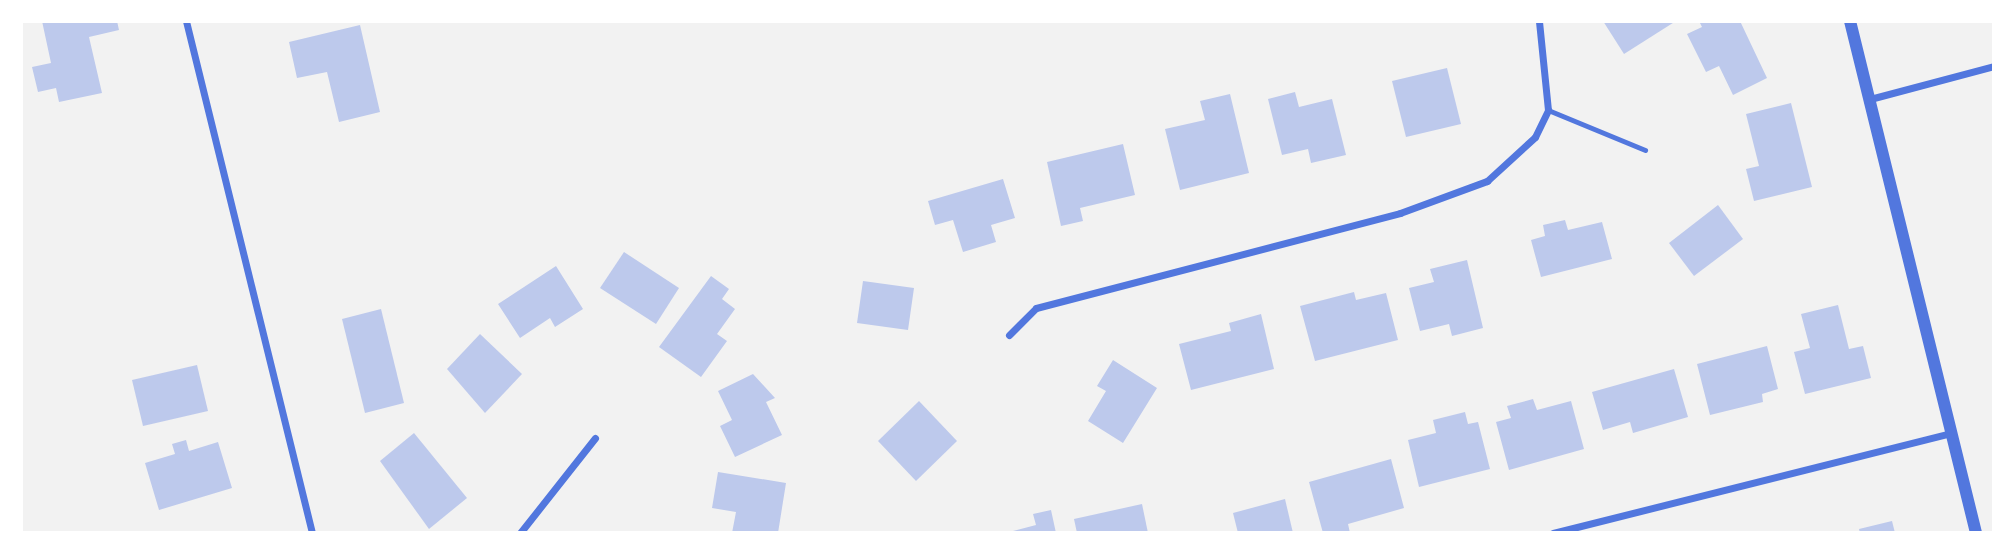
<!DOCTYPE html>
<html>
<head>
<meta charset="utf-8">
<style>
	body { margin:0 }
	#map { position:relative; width:2015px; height:554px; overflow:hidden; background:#f2f2f2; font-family:"DejaVu Sans",sans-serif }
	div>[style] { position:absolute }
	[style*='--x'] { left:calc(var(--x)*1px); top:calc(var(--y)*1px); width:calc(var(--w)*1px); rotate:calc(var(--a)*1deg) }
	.building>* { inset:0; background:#bdc9ec }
	.service>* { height:5px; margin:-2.5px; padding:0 2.5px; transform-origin:2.5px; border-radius:2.5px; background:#5277de }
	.minor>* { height:7px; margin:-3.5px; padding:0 3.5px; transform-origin:3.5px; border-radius:3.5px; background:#5277de }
	.tertiary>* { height:12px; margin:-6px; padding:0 6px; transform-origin:6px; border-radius:6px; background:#5277de }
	span { translate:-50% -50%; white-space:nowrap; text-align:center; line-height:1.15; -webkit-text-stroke:7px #fff; paint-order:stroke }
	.frame { position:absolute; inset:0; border:23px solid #fff; pointer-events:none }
</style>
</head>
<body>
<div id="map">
	<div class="building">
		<i style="clip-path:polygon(42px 21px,117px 21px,119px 30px,89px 37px,102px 93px,59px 102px,56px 88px,38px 92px,32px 67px,51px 63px)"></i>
		<i style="clip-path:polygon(1603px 21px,1676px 21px,1624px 54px)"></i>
		<i style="clip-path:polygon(1699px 21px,1740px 21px,1767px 78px,1733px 95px,1719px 66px,1706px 72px,1687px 34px,1702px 27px)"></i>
		<i style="clip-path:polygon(360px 25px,380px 112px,339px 122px,327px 72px,297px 78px,289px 42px)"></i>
		<i style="clip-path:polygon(1447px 68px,1461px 124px,1406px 137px,1392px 81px)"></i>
		<i style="clip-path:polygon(1295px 92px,1299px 107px,1332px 99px,1346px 155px,1311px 163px,1308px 149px,1282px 155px,1268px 99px)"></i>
		<i style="clip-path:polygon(1230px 94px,1249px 173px,1180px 190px,1165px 129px,1205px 120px,1200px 101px)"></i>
		<i style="clip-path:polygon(1791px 103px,1812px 187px,1754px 201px,1746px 169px,1759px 166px,1746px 114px)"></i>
		<i style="clip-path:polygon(1123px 144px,1135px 195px,1080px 208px,1083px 221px,1061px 226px,1047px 162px)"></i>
		<i style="clip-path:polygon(1003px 179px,1015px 218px,991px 225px,996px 242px,963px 252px,953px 220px,935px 225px,928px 201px)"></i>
		<i style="clip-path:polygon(1718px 205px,1743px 239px,1694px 276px,1669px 243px)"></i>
		<i style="clip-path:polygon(1565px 220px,1568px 230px,1602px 222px,1612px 259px,1541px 277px,1531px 240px,1545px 236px,1543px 225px)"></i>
		<i style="clip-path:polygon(624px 252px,679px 288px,656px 324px,600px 288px)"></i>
		<i style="clip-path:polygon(1467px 260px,1483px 328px,1452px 336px,1449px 324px,1420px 331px,1409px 288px,1434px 282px,1430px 269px)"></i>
		<i style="clip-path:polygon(556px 266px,583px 309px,555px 327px,550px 318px,520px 338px,498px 304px)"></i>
		<i style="clip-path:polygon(711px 276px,729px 289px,722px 299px,735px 309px,717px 334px,727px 341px,701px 377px,659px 347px)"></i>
		<i style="clip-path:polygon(863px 281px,914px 288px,908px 330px,857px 323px)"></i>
		<i style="clip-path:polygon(1354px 292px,1356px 300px,1386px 293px,1398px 340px,1315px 361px,1300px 306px)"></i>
		<i style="clip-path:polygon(1838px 305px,1849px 349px,1863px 346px,1871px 378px,1805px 394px,1794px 352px,1810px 348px,1801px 314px)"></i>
		<i style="clip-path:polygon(381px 309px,404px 403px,365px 413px,342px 319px)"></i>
		<i style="clip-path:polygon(1261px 314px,1274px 369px,1191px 390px,1179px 344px,1231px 331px,1229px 323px)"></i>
		<i style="clip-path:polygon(480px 334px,522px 374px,485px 413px,447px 369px)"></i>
		<i style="clip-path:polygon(1767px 346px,1778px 389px,1762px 394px,1763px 402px,1710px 415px,1697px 364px)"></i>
		<i style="clip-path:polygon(1113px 360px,1157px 388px,1123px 443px,1088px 421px,1106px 391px,1097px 386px)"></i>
		<i style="clip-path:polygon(197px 365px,208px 411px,143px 426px,132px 380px)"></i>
		<i style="clip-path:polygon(1674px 369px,1688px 417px,1633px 433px,1630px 422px,1603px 430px,1592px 392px)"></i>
		<i style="clip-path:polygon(753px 374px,775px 398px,766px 402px,782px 435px,735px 457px,720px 426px,732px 420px,718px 391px)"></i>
		<i style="clip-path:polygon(1533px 399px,1537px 410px,1571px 401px,1584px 449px,1509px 470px,1496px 422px,1511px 418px,1507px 406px)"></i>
		<i style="clip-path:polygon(919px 401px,957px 441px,916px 481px,878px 441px)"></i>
		<i style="clip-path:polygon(1465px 412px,1468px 424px,1478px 422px,1490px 469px,1419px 487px,1408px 440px,1436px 433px,1433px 420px)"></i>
		<i style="clip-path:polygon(414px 433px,467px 498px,429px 529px,380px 461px)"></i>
		<i style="clip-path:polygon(186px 440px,189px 451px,218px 442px,232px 488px,159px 510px,145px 463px,175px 454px,172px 444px)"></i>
		<i style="clip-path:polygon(1391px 459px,1404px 508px,1348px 524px,1350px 533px,1323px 533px,1309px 482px)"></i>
		<i style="clip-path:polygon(718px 472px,786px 483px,778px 533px,732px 533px,736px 512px,712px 508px)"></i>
		<i style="clip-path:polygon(1285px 499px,1293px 533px,1238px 533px,1233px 513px)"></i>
		<i style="clip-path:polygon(1142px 504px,1148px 533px,1077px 533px,1074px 519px)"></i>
		<i style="clip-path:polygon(1051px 510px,1056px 533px,1005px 533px,1036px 525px,1033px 514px)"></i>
		<i style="clip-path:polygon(1892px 521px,1895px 533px,1860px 533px,1859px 529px)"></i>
	</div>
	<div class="service">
		<i style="--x:1548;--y:110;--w:105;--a:22.4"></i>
	</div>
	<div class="minor">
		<i style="--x:186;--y:21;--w:527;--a:76.17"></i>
		<i style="--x:1870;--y:99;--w:128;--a:-14.9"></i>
		<i style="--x:1009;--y:335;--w:38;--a:-45"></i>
		<i style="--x:1036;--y:308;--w:376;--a:-14.6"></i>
		<i style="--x:1400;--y:213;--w:93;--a:-20.2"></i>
		<i style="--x:1487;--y:181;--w:65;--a:-42.5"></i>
		<i style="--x:1535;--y:137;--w:30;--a:-64"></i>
		<i style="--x:1548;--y:110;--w:89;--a:-95.8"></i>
		<i style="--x:520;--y:533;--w:121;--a:-51.7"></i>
		<i style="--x:1553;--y:533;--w:409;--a:-14.1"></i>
	</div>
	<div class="tertiary">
		<i style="--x:1850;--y:21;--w:527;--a:76.17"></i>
	</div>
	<div class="frame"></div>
</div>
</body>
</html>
